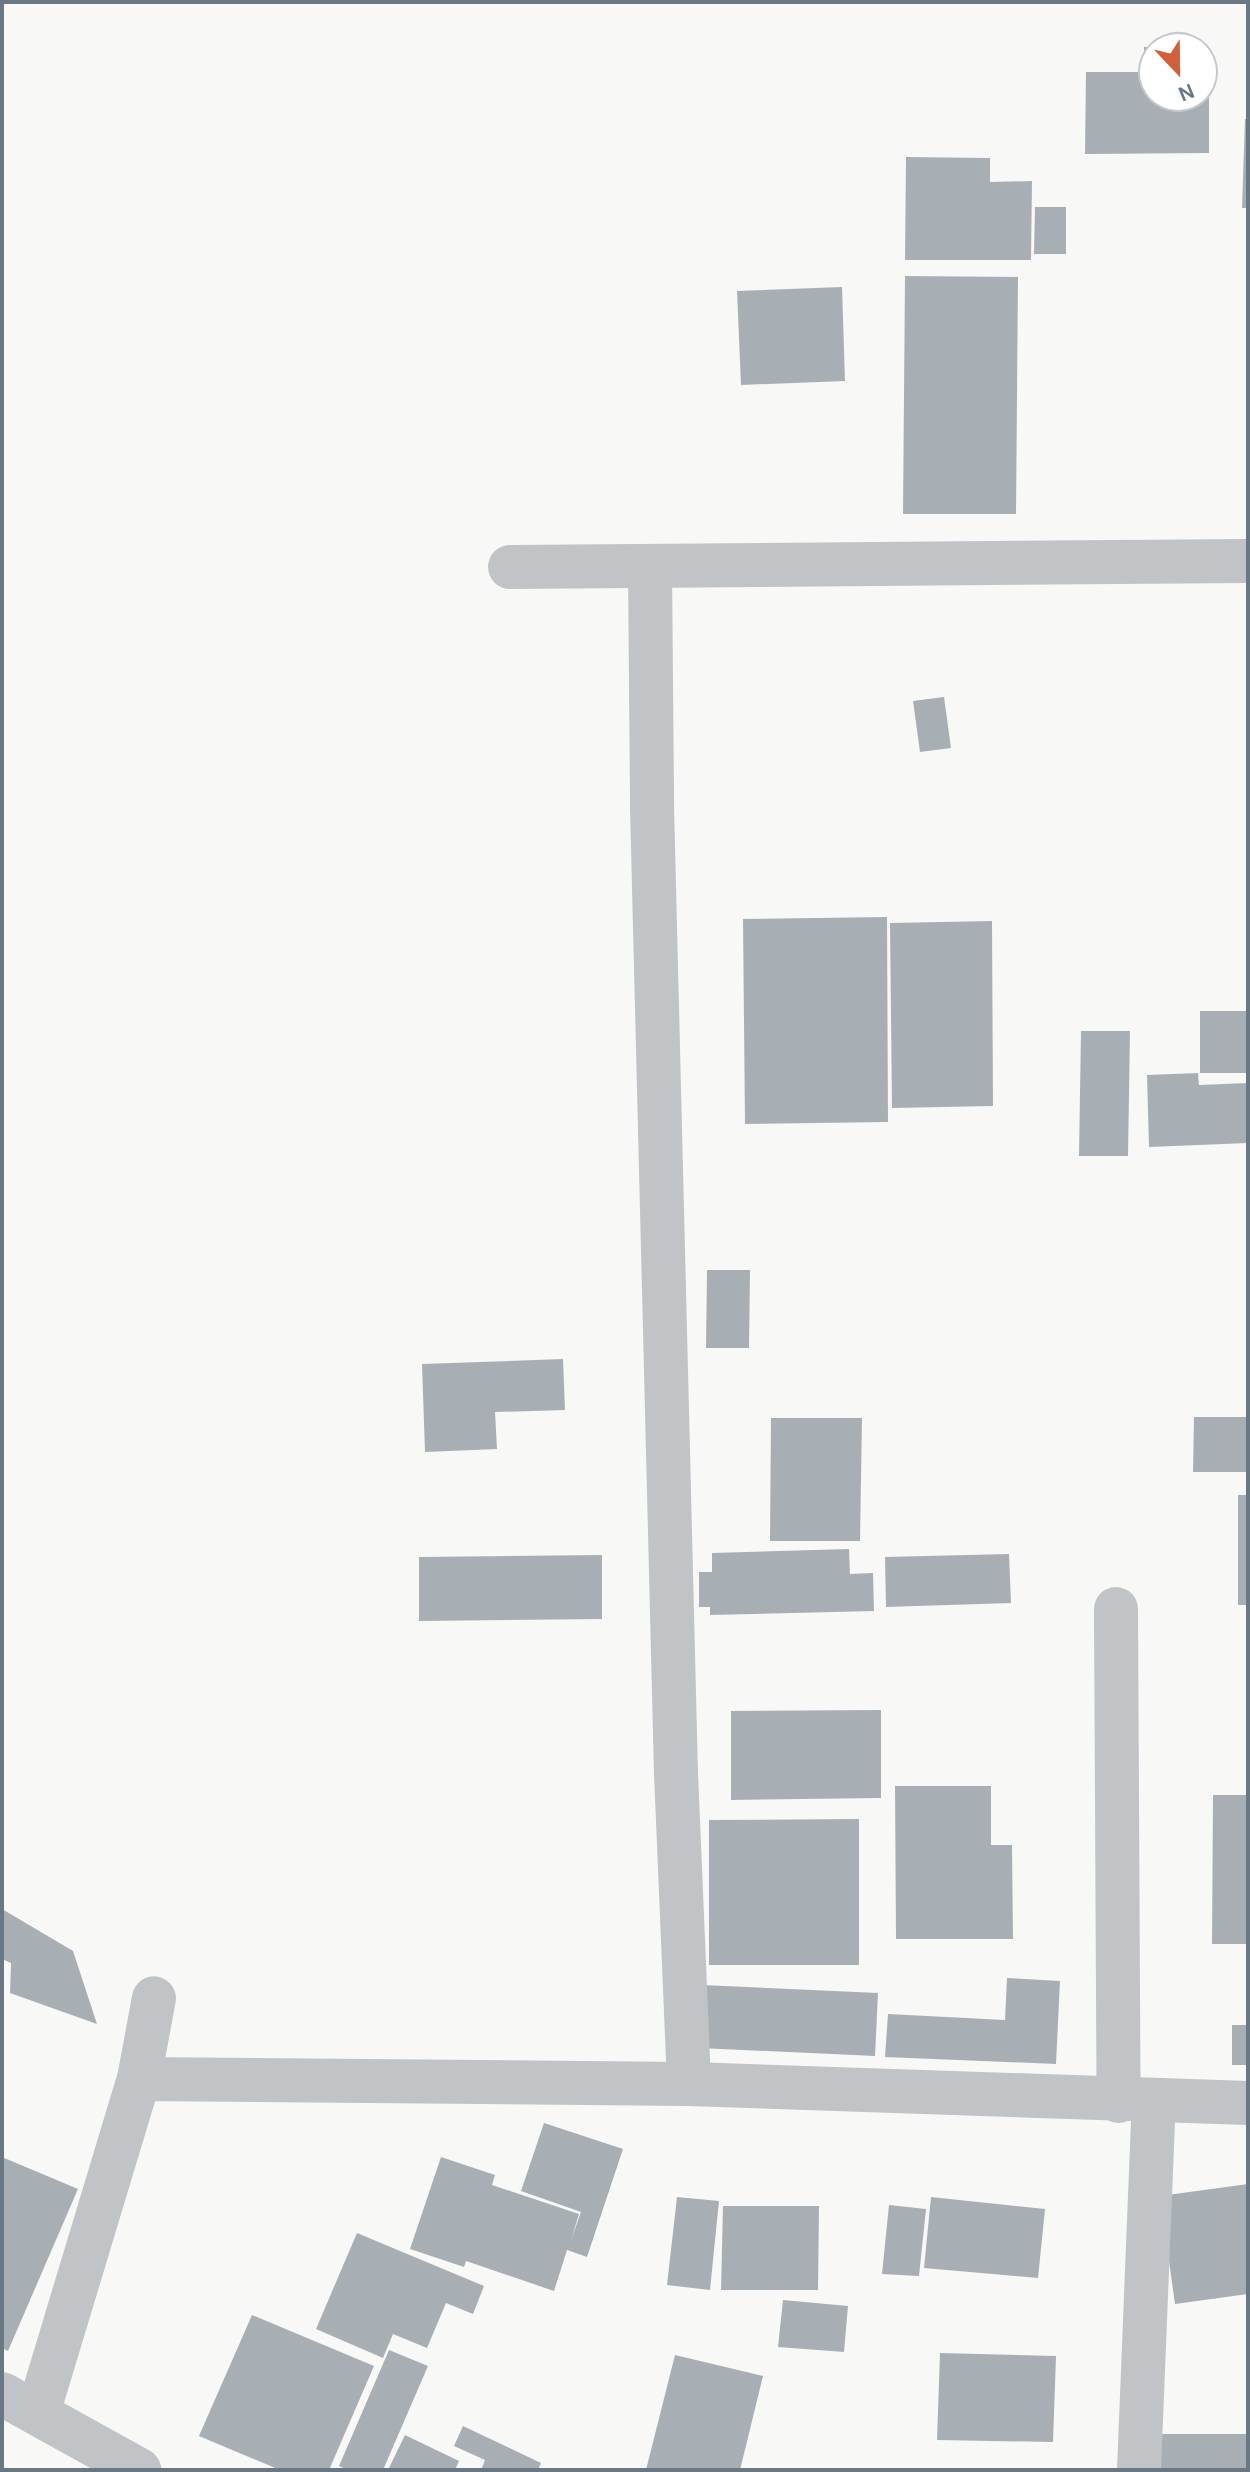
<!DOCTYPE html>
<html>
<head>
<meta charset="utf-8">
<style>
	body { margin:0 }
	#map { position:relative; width:1250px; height:2472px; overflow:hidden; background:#f8f8f6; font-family:Karla,sans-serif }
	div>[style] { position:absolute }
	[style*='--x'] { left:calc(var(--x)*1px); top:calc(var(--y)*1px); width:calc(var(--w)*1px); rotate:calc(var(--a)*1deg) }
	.building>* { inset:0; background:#a8afb4 }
	.minor>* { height:44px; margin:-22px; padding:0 22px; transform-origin:22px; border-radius:22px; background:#c0c4c7 }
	span { translate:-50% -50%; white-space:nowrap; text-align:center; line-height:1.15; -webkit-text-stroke:8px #fff; paint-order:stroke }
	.frame { position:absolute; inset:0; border:4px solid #6a7884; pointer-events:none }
	.north { position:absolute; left:1138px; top:32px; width:80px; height:80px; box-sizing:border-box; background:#fff; border:2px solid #c3c9ce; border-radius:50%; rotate:158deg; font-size:22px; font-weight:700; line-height:32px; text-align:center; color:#6a7884 }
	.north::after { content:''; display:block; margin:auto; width:28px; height:36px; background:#d25f3c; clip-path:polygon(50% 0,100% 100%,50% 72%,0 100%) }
</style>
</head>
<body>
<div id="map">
	<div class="building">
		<i style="clip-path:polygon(1144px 47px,1154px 47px,1154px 96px,1202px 96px,1202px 47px,1209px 47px,1209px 153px,1085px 154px,1086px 72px,1144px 72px)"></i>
		<i style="clip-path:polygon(1245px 119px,1248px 119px,1248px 208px,1242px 208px)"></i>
		<i style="clip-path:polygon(906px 157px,990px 158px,990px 182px,1032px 181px,1031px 260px,905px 260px)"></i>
		<i style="clip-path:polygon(1035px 207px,1066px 207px,1066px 254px,1034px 254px)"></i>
		<i style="clip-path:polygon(905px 276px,1018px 277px,1016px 514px,903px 514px)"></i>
		<i style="clip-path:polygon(842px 287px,845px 381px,741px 385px,737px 291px)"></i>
		<i style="clip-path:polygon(944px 697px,951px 748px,920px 752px,913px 701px)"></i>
		<i style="clip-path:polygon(887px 917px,888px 1122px,745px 1124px,743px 919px)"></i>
		<i style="clip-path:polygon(992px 921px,993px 1106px,892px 1108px,890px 923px)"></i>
		<i style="clip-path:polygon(1200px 1011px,1248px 1011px,1248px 1073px,1200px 1073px)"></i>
		<i style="clip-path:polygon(1081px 1031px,1130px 1031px,1128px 1156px,1079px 1156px)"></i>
		<i style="clip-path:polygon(1198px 1073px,1199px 1085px,1248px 1083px,1248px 1143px,1149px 1147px,1147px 1075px)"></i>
		<i style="clip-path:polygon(707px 1270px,750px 1270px,749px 1348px,706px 1348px)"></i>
		<i style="clip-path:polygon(563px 1359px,565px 1410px,495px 1412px,497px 1449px,425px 1452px,422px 1364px)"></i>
		<i style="clip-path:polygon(1194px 1417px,1248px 1417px,1248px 1472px,1193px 1472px)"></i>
		<i style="clip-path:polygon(771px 1418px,862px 1418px,860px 1541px,770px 1541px)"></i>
		<i style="clip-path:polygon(1238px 1495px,1248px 1495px,1248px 1605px,1238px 1605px)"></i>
		<i style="clip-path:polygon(849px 1549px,850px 1574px,873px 1573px,874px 1611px,710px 1615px,710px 1607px,699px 1607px,699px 1572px,712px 1572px,712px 1553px)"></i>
		<i style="clip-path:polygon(1009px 1554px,1011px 1603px,886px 1607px,885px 1557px)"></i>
		<i style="clip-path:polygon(602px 1555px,602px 1619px,419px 1621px,419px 1557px)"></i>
		<i style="clip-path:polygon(881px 1710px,881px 1798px,731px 1800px,731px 1711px)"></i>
		<i style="clip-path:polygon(895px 1786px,991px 1786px,991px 1845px,1012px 1845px,1013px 1939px,896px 1939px)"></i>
		<i style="clip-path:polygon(1213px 1795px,1248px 1795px,1248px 1944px,1212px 1944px)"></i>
		<i style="clip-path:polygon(859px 1819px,859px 1965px,709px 1965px,709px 1820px)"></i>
		<i style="clip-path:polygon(2px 1909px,73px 1951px,97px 2024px,10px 1993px,11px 1963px,2px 1959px)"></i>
		<i style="clip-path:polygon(1007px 1978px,1060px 1981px,1056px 2064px,885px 2057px,888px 2014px,1005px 2020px)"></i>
		<i style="clip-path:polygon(702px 1985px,878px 1993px,875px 2056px,699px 2048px)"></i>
		<i style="clip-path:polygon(1232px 2025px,1248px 2025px,1248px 2065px,1232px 2065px)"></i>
		<i style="clip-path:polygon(544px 2123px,623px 2149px,587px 2257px,567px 2250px,554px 2291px,466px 2261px,464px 2267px,410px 2249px,441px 2157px,495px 2175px,492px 2185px,579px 2214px,571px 2240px,581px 2212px,521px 2191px)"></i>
		<i style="clip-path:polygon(2px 2157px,78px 2189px,8px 2351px,2px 2348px)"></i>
		<i style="clip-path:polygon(1248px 2184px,1248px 2294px,1175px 2304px,1160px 2196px)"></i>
		<i style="clip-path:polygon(677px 2197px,719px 2201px,710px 2290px,667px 2285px)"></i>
		<i style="clip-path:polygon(931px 2197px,1045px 2209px,1038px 2278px,924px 2268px)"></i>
		<i style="clip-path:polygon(889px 2205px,926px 2209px,919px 2276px,882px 2274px)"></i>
		<i style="clip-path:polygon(723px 2206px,819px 2206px,818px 2290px,721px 2290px)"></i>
		<i style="clip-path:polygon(357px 2233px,484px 2286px,473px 2314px,446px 2303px,427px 2348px,393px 2334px,383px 2358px,316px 2329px)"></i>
		<i style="clip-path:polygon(783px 2300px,848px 2306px,844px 2352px,778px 2347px)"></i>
		<i style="clip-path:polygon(252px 2315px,374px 2366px,329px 2470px,280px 2470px,199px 2436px)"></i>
		<i style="clip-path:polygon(389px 2350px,428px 2366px,383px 2470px,348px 2470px,339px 2466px)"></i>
		<i style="clip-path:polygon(940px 2353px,1056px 2356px,1053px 2442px,937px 2440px)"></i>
		<i style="clip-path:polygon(675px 2355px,763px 2376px,740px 2470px,646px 2470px)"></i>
		<i style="clip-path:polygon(463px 2426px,541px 2463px,538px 2470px,481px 2470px,485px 2460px,454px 2446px)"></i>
		<i style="clip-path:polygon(1160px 2434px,1248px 2434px,1248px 2470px,1160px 2470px)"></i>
		<i style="clip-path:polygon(405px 2435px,459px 2461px,455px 2470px,388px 2470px)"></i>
	</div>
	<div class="minor">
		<i style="--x:510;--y:567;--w:738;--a:-0.47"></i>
		<i style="--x:650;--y:567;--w:239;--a:89.5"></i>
		<i style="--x:652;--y:806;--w:967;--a:88.58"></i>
		<i style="--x:676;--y:1773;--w:311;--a:87.6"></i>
		<i style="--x:1116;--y:1609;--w:492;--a:89.7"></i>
		<i style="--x:139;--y:2079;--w:550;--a:0.52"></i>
		<i style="--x:689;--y:2084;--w:559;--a:1.95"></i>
		<i style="--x:2;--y:2394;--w:157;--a:29"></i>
		<i style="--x:38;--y:2413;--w:349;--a:-73.2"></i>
		<i style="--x:139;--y:2079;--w:82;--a:-79.5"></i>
		<i style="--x:1139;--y:2470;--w:368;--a:-87.7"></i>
	</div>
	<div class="frame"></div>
	<div class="north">N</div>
</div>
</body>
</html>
